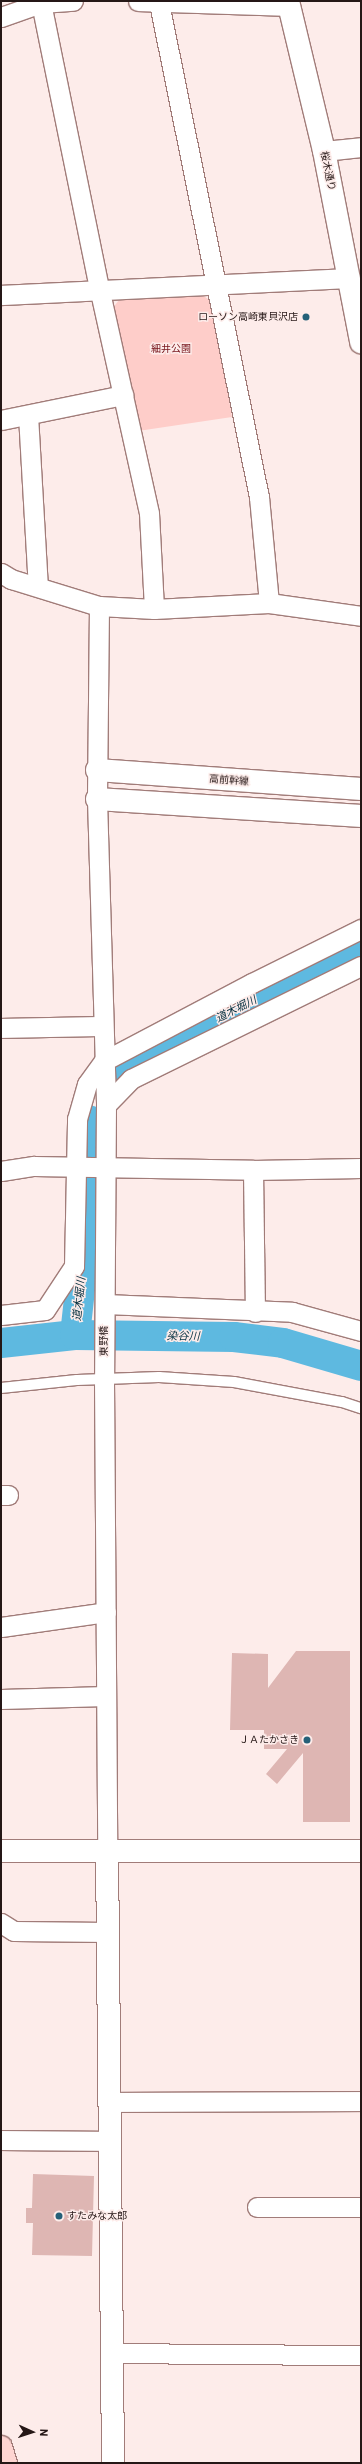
<!DOCTYPE html>
<html>
<head>
<meta charset="utf-8">
<style>
	body { margin:0 }
	#map { position:relative; width:362px; height:2464px; overflow:hidden; background:#fdecea; font-family:Barlow,"Noto Sans JP",sans-serif }
	div>[style] { position:absolute }
	[style*='--x'] { left:calc(var(--x)*1px); top:calc(var(--y)*1px); width:calc(var(--w)*1px); rotate:calc(var(--a)*1deg) }
	.green>* { inset:0; background:#fecdc9 }
	.river>* { height:30px; margin:-15px; padding:0 15px; transform-origin:15px; border-radius:15px; background:#5eb9e0 }
	.building>* { inset:0; background:#deb6b3 }
	.roads { filter:drop-shadow(1px 0 #a17c79) drop-shadow(-1px 0 #a17c79) drop-shadow(0 1px #a17c79) drop-shadow(0 -1px #a17c79) }
	.service>* { height:10px; margin:-5px; padding:0 5px; transform-origin:5px; border-radius:5px; background:#fff }
	.minor>* { height:19px; margin:-9.5px; padding:0 9.5px; transform-origin:9.5px; border-radius:9.5px; background:#fff }
	.tertiary>* { height:22px; margin:-11px; padding:0 11px; transform-origin:11px; border-radius:11px; background:#fff }
	.primary>* { height:22px; margin:-11px; padding:0 11px; transform-origin:11px; border-radius:11px; background:#fed4d1 }
	.dots>* { width:11px; height:11px; translate:-50% -50%; box-sizing:border-box; border:2px solid #fdecea; border-radius:50% }
	span { translate:-50% -50%; white-space:nowrap; text-align:center; line-height:1.15; -webkit-text-stroke:3px #fdecea; paint-order:stroke }
	.street-label { font-size:10px; color:#251716 }
	.poi-label { font-size:10px; color:#251716 }
	.right { translate:-100% -50%; text-align:right }
	.left { translate:0 -50%; text-align:left }
	.park-label { font-size:10px; color:#761219 }
	.water-label { font-size:11px; color:#063141; font-style:italic }
	.frame { position:absolute; inset:0; border:2px solid #251716; pointer-events:none }
	.north { position:absolute; left:12px; top:2412px; width:40px; height:40px; -webkit-text-stroke:3px #fdecea; paint-order:stroke; rotate:93deg; font-size:11px; font-weight:700; line-height:16px; text-align:center; color:#251716 }
	.north::after { content:''; display:block; margin:auto; width:14px; height:18px; background:#251716; clip-path:polygon(50% 0,100% 100%,50% 72%,0 100%) }
</style>
</head>
<body>
<div id="map">
	<div class="green">
		<i style="clip-path:polygon(201px 294px,212px 302px,232px 417px,138px 431px,112px 309px,119px 300px)"></i>
	</div>
	<div class="river">
		<i style="--x:114;--y:1075;--w:11;--a:-49"></i>
		<i style="--x:121;--y:1067;--w:269;--a:-26.8"></i>
		<i style="--x:75;--y:1335;--w:63;--a:-83.7"></i>
		<i style="--x:82;--y:1272;--w:152;--a:-87.4"></i>
		<i style="--x:1;--y:1343;--w:74;--a:-6.2"></i>
		<i style="--x:75;--y:1335;--w:159;--a:0.7"></i>
		<i style="--x:234;--y:1337;--w:49;--a:7"></i>
		<i style="--x:283;--y:1343;--w:81;--a:16.4"></i>
	</div>
	<div class="building">
		<i style="clip-path:polygon(296px 1651px,350px 1651px,350px 1822px,303px 1822px,303px 1753px,277px 1784px,266px 1774px,287px 1749px,264px 1749px,264px 1730px,230px 1730px,232px 1653px,268px 1654px,268px 1688px)"></i>
		<i style="clip-path:polygon(33px 2174px,94px 2176px,92px 2256px,32px 2255px,33px 2223px,26px 2223px,26px 2208px,32px 2208px)"></i>
	</div>
	<div class="roads">
		<div class="service">
			<i style="--x:1;--y:1388;--w:76;--a:-6"></i>
			<i style="--x:77;--y:1380;--w:82;--a:-2.1"></i>
			<i style="--x:159;--y:1377;--w:75;--a:3.8"></i>
			<i style="--x:234;--y:1382;--w:110;--a:10.5"></i>
			<i style="--x:342;--y:1402;--w:20;--a:18"></i>
		</div>
		<div class="minor">
			<i style="--x:138;--y:1;--w:151;--a:1.9"></i>
			<i style="--x:41;--y:3;--w:295;--a:78.5"></i>
			<i style="--x:100;--y:292;--w:226;--a:77.5"></i>
			<i style="--x:149;--y:513;--w:96;--a:87"></i>
			<i style="--x:159;--y:3;--w:504;--a:78.56"></i>
			<i style="--x:259;--y:497;--w:106;--a:84.6"></i>
			<i style="--x:1;--y:17;--w:42;--a:-19.3"></i>
			<i style="--x:41;--y:3;--w:32;--a:-4"></i>
			<i style="--x:324;--y:151;--w:37;--a:-6"></i>
			<i style="--x:1;--y:295;--w:349;--a:-2.8"></i>
			<i style="--x:28;--y:415;--w:171;--a:86.7"></i>
			<i style="--x:1;--y:420;--w:125;--a:-11.6"></i>
			<i style="--x:1;--y:573;--w:12;--a:31"></i>
			<i style="--x:11;--y:579;--w:92;--a:17.1"></i>
			<i style="--x:99;--y:606;--w:55;--a:3.1"></i>
			<i style="--x:154;--y:609;--w:115;--a:-3"></i>
			<i style="--x:269;--y:603;--w:93;--a:8"></i>
			<i style="--x:99;--y:606;--w:193;--a:90.6"></i>
			<i style="--x:97;--y:799;--w:306;--a:88.3"></i>
			<i style="--x:106;--y:1105;--w:275;--a:90.4"></i>
			<i style="--x:104;--y:1380;--w:469;--a:89.6"></i>
			<i style="--x:1;--y:1028;--w:102;--a:-1.1"></i>
			<i style="--x:106;--y:1105;--w:36;--a:-46"></i>
			<i style="--x:131;--y:1079;--w:256;--a:-26.2"></i>
			<i style="--x:253;--y:1170;--w:142;--a:89.2"></i>
			<i style="--x:1;--y:1171;--w:33;--a:-9"></i>
			<i style="--x:34;--y:1166;--w:219;--a:1"></i>
			<i style="--x:253;--y:1170;--w:108;--a:-1.1"></i>
			<i style="--x:105;--y:1304;--w:187;--a:2.4"></i>
			<i style="--x:292;--y:1312;--w:72;--a:15.4"></i>
			<i style="--x:1;--y:1315;--w:44;--a:-6.5"></i>
			<i style="--x:45;--y:1310;--w:53;--a:-56.6"></i>
			<i style="--x:74;--y:1266;--w:147;--a:-88.8"></i>
			<i style="--x:77;--y:1119;--w:36;--a:-74"></i>
			<i style="--x:87;--y:1084;--w:29;--a:-54"></i>
			<i style="--x:104;--y:1061;--w:167;--a:-27.8"></i>
			<i style="--x:252;--y:983;--w:122;--a:-26.4"></i>
			<i style="--x:1;--y:1495;--w:7;--a:0"></i>
			<i style="--x:1;--y:1627;--w:106;--a:-8.1"></i>
			<i style="--x:1;--y:1699;--w:105;--a:-1.6"></i>
			<i style="--x:1;--y:1923;--w:15;--a:32"></i>
			<i style="--x:14;--y:1931;--w:94;--a:0.6"></i>
			<i style="--x:111;--y:2102;--w:250;--a:-0.2"></i>
			<i style="--x:1;--y:2140;--w:110;--a:0.5"></i>
			<i style="--x:257;--y:2207;--w:104;--a:0"></i>
			<i style="--x:110;--y:2353;--w:251;--a:0.5"></i>
		</div>
		<div class="tertiary">
			<i style="--x:288;--y:1;--w:154;--a:76.5"></i>
			<i style="--x:324;--y:151;--w:195;--a:79"></i>
			<i style="--x:97;--y:770;--w:265;--a:4.1"></i>
			<i style="--x:97;--y:799;--w:265;--a:3.7"></i>
			<i style="--x:107;--y:1849;--w:614;--a:89.44"></i>
			<i style="--x:1;--y:1851;--w:360;--a:0"></i>
		</div>
		<div class="primary">
			<i style="--x:1;--y:2447;--w:17;--a:73"></i>
		</div>
	</div>
	<div class="dots">
		<i style="left:306px;top:317px;background:#256078"></i>
		<i style="left:307px;top:1740px;background:#256078"></i>
		<i style="left:59px;top:2216px;background:#256078"></i>
	</div>
	<div class="street-label">
		<span style="left:328px;top:171px;rotate:78deg">桜木通り</span>
		<span style="left:229px;top:780px;rotate:4deg">高前幹線</span>
		<span style="left:104px;top:1341px;rotate:-90deg">東野橋</span>
	</div>
	<div class="poi-label">
		<span class="right" style="left:298px;top:317px">ローソン高崎東貝沢店</span>
		<span class="right" style="left:299px;top:1740px">ＪＡたかさき</span>
		<span class="left" style="left:67px;top:2216px">すたみな太郎</span>
	</div>
	<div class="park-label">
		<span style="left:171px;top:349px">細井公園</span>
	</div>
	<div class="water-label">
		<span style="left:236px;top:1009px;rotate:-27deg">道木堀川</span>
		<span style="left:79px;top:1299px;rotate:-84deg">道木堀川</span>
		<span style="left:183px;top:1336px;rotate:1deg">染谷川</span>
	</div>
	<div class="frame"></div>
	<div class="north">N</div>
</div>
</body>
</html>
